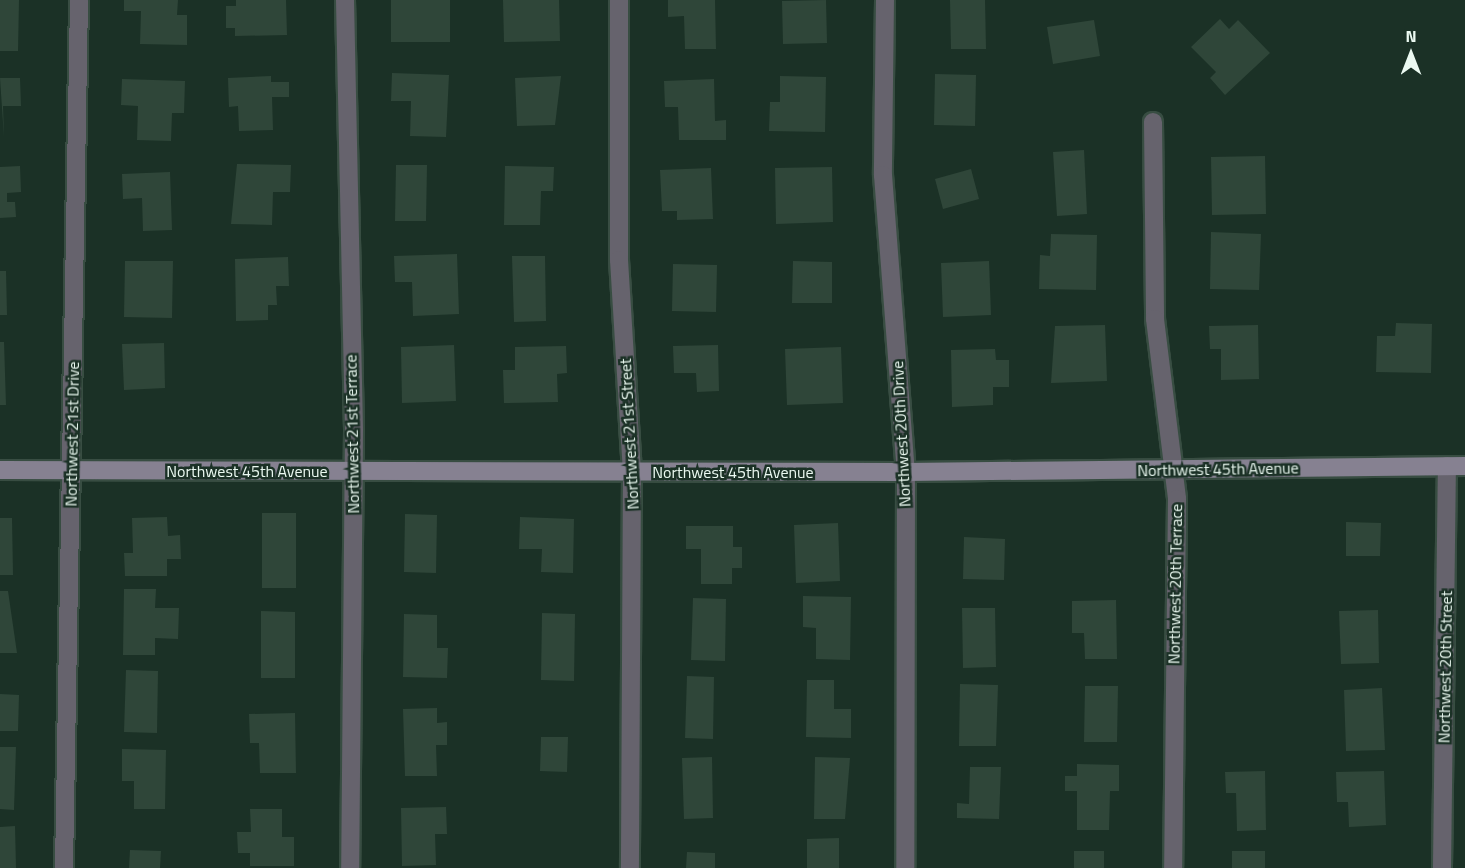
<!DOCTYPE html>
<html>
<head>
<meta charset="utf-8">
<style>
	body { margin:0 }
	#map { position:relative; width:1465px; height:868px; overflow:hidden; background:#1b3126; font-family:"Titillium Web",sans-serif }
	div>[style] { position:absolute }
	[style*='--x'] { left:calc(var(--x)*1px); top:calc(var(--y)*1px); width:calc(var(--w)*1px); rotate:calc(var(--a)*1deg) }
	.building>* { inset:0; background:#2f4639 }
	.roads { filter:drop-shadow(2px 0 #384d42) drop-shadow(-2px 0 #384d42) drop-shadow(0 2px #384d42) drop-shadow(0 -2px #384d42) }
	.street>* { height:18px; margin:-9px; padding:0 9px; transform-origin:9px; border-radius:9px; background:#66636d }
	.secondary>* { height:18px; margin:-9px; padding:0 9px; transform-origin:9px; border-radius:9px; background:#868191 }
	span { translate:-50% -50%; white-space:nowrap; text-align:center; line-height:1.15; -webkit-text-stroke:5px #1b3126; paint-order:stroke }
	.street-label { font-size:16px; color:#ebf9f1 }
	.north { position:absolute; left:1381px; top:24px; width:60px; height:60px; -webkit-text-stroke:4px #1b3126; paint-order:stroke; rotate:0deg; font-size:16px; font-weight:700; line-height:24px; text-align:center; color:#ebf9f1 }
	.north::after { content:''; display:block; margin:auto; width:21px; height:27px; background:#ebf9f1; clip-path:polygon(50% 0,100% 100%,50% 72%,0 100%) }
</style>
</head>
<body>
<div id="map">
	<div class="building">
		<i style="clip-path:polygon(0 0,19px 0,18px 51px,0 51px)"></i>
		<i style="clip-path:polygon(124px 0,178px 0,177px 15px,187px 15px,187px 45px,140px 44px,141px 11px,124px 11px)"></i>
		<i style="clip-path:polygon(236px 0,286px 0,287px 35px,235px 36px,235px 28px,226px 28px,226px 6px,236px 6px)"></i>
		<i style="clip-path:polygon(391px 0,450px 0,450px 42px,391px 42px)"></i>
		<i style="clip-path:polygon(503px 0,559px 0,560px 41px,504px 42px)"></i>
		<i style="clip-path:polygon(668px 0,715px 0,716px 49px,685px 49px,684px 16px,668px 17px)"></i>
		<i style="clip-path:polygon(826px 0,827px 43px,783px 44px,782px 1px)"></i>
		<i style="clip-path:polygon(950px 0,985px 0,986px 49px,951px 49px)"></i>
		<i style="clip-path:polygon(1220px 19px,1229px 29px,1238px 20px,1270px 53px,1225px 95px,1210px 78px,1216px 72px,1191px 47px)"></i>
		<i style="clip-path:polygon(1094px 20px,1100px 56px,1053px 64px,1047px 27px)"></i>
		<i style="clip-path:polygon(392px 73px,449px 75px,446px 137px,410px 136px,411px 101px,391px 101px)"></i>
		<i style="clip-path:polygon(935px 74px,976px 75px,975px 126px,934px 125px)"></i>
		<i style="clip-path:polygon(271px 76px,271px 82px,289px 82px,289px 97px,272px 97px,273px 130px,239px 131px,238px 106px,229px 107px,228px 78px)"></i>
		<i style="clip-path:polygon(561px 76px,555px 125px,517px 126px,515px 78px)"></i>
		<i style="clip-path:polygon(780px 76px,826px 77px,825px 132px,769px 131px,770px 102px,780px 102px)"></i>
		<i style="clip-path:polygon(0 78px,20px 78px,21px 106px,3px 106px,4px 138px)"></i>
		<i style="clip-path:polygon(122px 79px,185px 81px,184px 113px,172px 113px,171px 141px,137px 140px,138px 106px,121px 105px)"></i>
		<i style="clip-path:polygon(714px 79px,715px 121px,726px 120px,726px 140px,679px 140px,678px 107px,665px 107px,664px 81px)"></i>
		<i style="clip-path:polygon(1084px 150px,1087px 214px,1057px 216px,1053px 152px)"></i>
		<i style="clip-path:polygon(1265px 156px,1266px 214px,1212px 215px,1211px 157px)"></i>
		<i style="clip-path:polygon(237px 164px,291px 165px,290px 192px,273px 192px,272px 225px,231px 224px)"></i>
		<i style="clip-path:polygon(396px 165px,427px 165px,426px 221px,395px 221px)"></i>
		<i style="clip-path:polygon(20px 166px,21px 192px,7px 193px,7px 202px,15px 202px,16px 217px,0 218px,0 167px)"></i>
		<i style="clip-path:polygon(505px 166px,554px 167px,553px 191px,541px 191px,540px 225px,504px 225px)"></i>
		<i style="clip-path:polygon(832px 167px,833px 222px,776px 224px,775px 168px)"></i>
		<i style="clip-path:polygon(711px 168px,713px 219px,677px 220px,677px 211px,662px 211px,660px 170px)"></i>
		<i style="clip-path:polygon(971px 169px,979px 199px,943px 209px,935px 179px)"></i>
		<i style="clip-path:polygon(170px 172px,172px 230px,143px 231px,142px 198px,123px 199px,122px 174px)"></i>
		<i style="clip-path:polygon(1211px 232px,1261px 234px,1259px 290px,1210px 289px)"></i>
		<i style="clip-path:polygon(1051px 234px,1097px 235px,1096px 290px,1039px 289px,1040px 255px,1050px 256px)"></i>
		<i style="clip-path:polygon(457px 254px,459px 314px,413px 316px,412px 282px,395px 282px,394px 256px)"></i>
		<i style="clip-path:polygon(512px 256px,545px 256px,546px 321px,514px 322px)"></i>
		<i style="clip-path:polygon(288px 257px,289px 286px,276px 286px,277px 305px,268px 305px,268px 320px,236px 321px,235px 259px)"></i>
		<i style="clip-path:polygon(125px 261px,173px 261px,172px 318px,124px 317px)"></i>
		<i style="clip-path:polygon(793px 261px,832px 262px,832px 303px,792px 303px)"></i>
		<i style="clip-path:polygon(989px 261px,991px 315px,943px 317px,941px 263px)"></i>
		<i style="clip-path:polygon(673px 264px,717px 265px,716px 312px,672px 311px)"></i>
		<i style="clip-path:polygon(0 271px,6px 271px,7px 315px,0 315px)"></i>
		<i style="clip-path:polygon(1396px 323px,1432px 324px,1431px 373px,1376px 372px,1377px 336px,1395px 336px)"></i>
		<i style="clip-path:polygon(1105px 325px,1107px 381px,1051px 383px,1055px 326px)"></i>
		<i style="clip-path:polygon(1258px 325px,1259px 379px,1221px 380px,1221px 349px,1210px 349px,1209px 326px)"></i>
		<i style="clip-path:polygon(0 342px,4px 342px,6px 405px,0 405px)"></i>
		<i style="clip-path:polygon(164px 343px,165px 388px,124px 390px,122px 344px)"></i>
		<i style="clip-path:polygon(454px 345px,456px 401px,402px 403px,401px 347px)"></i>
		<i style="clip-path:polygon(718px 345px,719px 391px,697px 392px,696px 373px,674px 373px,673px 346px)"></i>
		<i style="clip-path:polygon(566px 346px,567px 373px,557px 374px,558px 402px,504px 403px,503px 370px,515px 370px,515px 347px)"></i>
		<i style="clip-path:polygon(841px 347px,843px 403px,787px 405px,785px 349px)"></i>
		<i style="clip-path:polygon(995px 349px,996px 360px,1009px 360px,1009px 387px,993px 387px,993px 405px,952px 407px,951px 350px)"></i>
		<i style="clip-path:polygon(262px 513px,296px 513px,296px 588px,262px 588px)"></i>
		<i style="clip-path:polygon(405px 514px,437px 515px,436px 573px,404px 572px)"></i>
		<i style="clip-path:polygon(167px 517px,168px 536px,180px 535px,181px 559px,167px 559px,167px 576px,125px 576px,124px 553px,133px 553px,132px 518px)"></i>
		<i style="clip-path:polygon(520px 517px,574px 519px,573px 573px,541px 572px,542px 549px,519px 549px)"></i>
		<i style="clip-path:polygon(0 518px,12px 518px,13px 575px,0 575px)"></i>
		<i style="clip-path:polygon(1346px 522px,1381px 523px,1380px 556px,1346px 556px)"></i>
		<i style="clip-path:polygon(838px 523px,840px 581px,796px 583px,794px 525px)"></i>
		<i style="clip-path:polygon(686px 526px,733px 526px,733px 547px,742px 547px,742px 568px,732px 568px,732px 584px,701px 584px,701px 549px,686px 549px)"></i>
		<i style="clip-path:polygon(964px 537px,1005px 539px,1004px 580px,963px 579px)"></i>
		<i style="clip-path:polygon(124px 589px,156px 589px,155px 608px,179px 608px,178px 639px,155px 638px,155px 655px,123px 655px)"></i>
		<i style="clip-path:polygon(0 591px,8px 591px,17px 653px,0 653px)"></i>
		<i style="clip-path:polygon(803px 596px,851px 597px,850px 660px,816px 659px,816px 628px,803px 627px)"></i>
		<i style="clip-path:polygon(693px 598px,726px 599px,725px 661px,691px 660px)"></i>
		<i style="clip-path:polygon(1116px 600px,1117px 659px,1085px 659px,1084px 633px,1072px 633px,1072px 601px)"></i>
		<i style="clip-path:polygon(962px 608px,995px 608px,996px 667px,963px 668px)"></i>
		<i style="clip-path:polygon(1378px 610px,1379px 663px,1341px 664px,1339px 611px)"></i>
		<i style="clip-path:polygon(261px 611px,295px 612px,295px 678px,261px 678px)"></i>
		<i style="clip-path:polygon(542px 613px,575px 614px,574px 681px,541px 680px)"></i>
		<i style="clip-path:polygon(404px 614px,437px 615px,437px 648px,448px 648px,447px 678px,403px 677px)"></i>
		<i style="clip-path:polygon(126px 670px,158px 671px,157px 733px,124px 732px)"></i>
		<i style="clip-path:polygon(687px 676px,714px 677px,713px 739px,685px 738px)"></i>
		<i style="clip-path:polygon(807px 680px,834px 680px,834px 709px,851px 709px,851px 738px,806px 737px)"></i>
		<i style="clip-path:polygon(960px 684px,998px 685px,996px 746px,959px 746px)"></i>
		<i style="clip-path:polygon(1085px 686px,1118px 686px,1117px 742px,1084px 742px)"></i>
		<i style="clip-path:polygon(1382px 688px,1385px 750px,1346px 751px,1344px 690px)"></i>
		<i style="clip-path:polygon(0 694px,19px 695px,18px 731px,0 731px)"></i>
		<i style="clip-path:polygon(437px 708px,437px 723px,447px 722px,447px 745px,436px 745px,437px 776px,405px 776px,403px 709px)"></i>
		<i style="clip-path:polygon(295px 713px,296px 773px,260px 773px,259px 743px,250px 743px,249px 714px)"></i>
		<i style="clip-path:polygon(541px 737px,568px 737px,567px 772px,540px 771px)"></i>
		<i style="clip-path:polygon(0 747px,16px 747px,14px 810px,0 809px)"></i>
		<i style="clip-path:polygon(122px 749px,166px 750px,165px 809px,134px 809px,134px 781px,122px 781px)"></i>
		<i style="clip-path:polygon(712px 757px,713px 818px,684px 819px,682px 758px)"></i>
		<i style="clip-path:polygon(815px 757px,850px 758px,845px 819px,814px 819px)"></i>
		<i style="clip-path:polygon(1077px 764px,1119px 765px,1119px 791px,1110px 791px,1109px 830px,1077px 830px,1077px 791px,1065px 791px,1065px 776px,1077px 776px)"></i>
		<i style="clip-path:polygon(970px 767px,1001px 767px,999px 819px,957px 818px,957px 803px,969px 804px)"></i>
		<i style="clip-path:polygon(1265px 771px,1266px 830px,1237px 831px,1236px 793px,1226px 793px,1225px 772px)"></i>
		<i style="clip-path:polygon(1384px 771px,1386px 825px,1349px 827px,1348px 802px,1337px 802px,1336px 772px)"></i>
		<i style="clip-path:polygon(446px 807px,447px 834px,435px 834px,436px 865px,402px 866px,401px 808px)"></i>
		<i style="clip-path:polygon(250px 809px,282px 809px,282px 837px,294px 837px,294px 866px,250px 866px,250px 853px,238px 853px,237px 832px,251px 832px)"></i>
		<i style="clip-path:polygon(15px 826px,16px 868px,0 868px,0 827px)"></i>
		<i style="clip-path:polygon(839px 838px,839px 868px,807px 868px,807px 839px)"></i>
		<i style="clip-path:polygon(130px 850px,161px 851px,160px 868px,129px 868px)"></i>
		<i style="clip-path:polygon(1074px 851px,1104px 851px,1104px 868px,1074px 868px)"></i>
		<i style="clip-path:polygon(1232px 851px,1265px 851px,1265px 868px,1232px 868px)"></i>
		<i style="clip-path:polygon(687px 852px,715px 853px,715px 868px,686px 868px)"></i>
	</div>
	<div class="roads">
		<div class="street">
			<i style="--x:345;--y:0;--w:430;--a:88.8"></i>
			<i style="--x:354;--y:430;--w:438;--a:90.5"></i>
			<i style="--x:619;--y:0;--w:260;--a:90"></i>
			<i style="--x:619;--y:260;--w:211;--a:86.5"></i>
			<i style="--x:632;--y:471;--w:397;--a:90.3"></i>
			<i style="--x:885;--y:0;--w:175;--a:90.7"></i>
			<i style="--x:883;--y:175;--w:298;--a:85.6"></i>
			<i style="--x:906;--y:472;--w:396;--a:90.1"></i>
			<i style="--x:1153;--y:122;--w:197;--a:89.4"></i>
			<i style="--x:1155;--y:319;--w:181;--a:83"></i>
			<i style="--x:1177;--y:499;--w:369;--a:90.6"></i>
			<i style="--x:64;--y:868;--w:868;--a:-89.01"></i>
			<i style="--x:1442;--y:868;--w:402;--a:-89.3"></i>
		</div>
		<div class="secondary">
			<i style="--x:0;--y:470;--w:906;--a:0.13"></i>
			<i style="--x:906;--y:472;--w:559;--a:-0.61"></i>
		</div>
	</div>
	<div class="street-label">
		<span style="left:72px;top:434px;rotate:-89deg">Northwest 21st Drive</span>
		<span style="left:352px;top:434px;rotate:-91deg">Northwest 21st Terrace</span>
		<span style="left:629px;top:434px;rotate:-93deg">Northwest 21st Street</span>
		<span style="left:901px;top:434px;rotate:-93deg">Northwest 20th Drive</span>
		<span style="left:1218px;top:469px;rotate:-1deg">Northwest 45th Avenue</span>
		<span style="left:247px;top:471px">Northwest 45th Avenue</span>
		<span style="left:733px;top:472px">Northwest 45th Avenue</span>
		<span style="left:1175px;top:584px;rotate:-89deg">Northwest 20th Terrace</span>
		<span style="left:1445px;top:667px;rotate:-89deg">Northwest 20th Street</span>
	</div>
	<div class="north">N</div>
</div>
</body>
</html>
